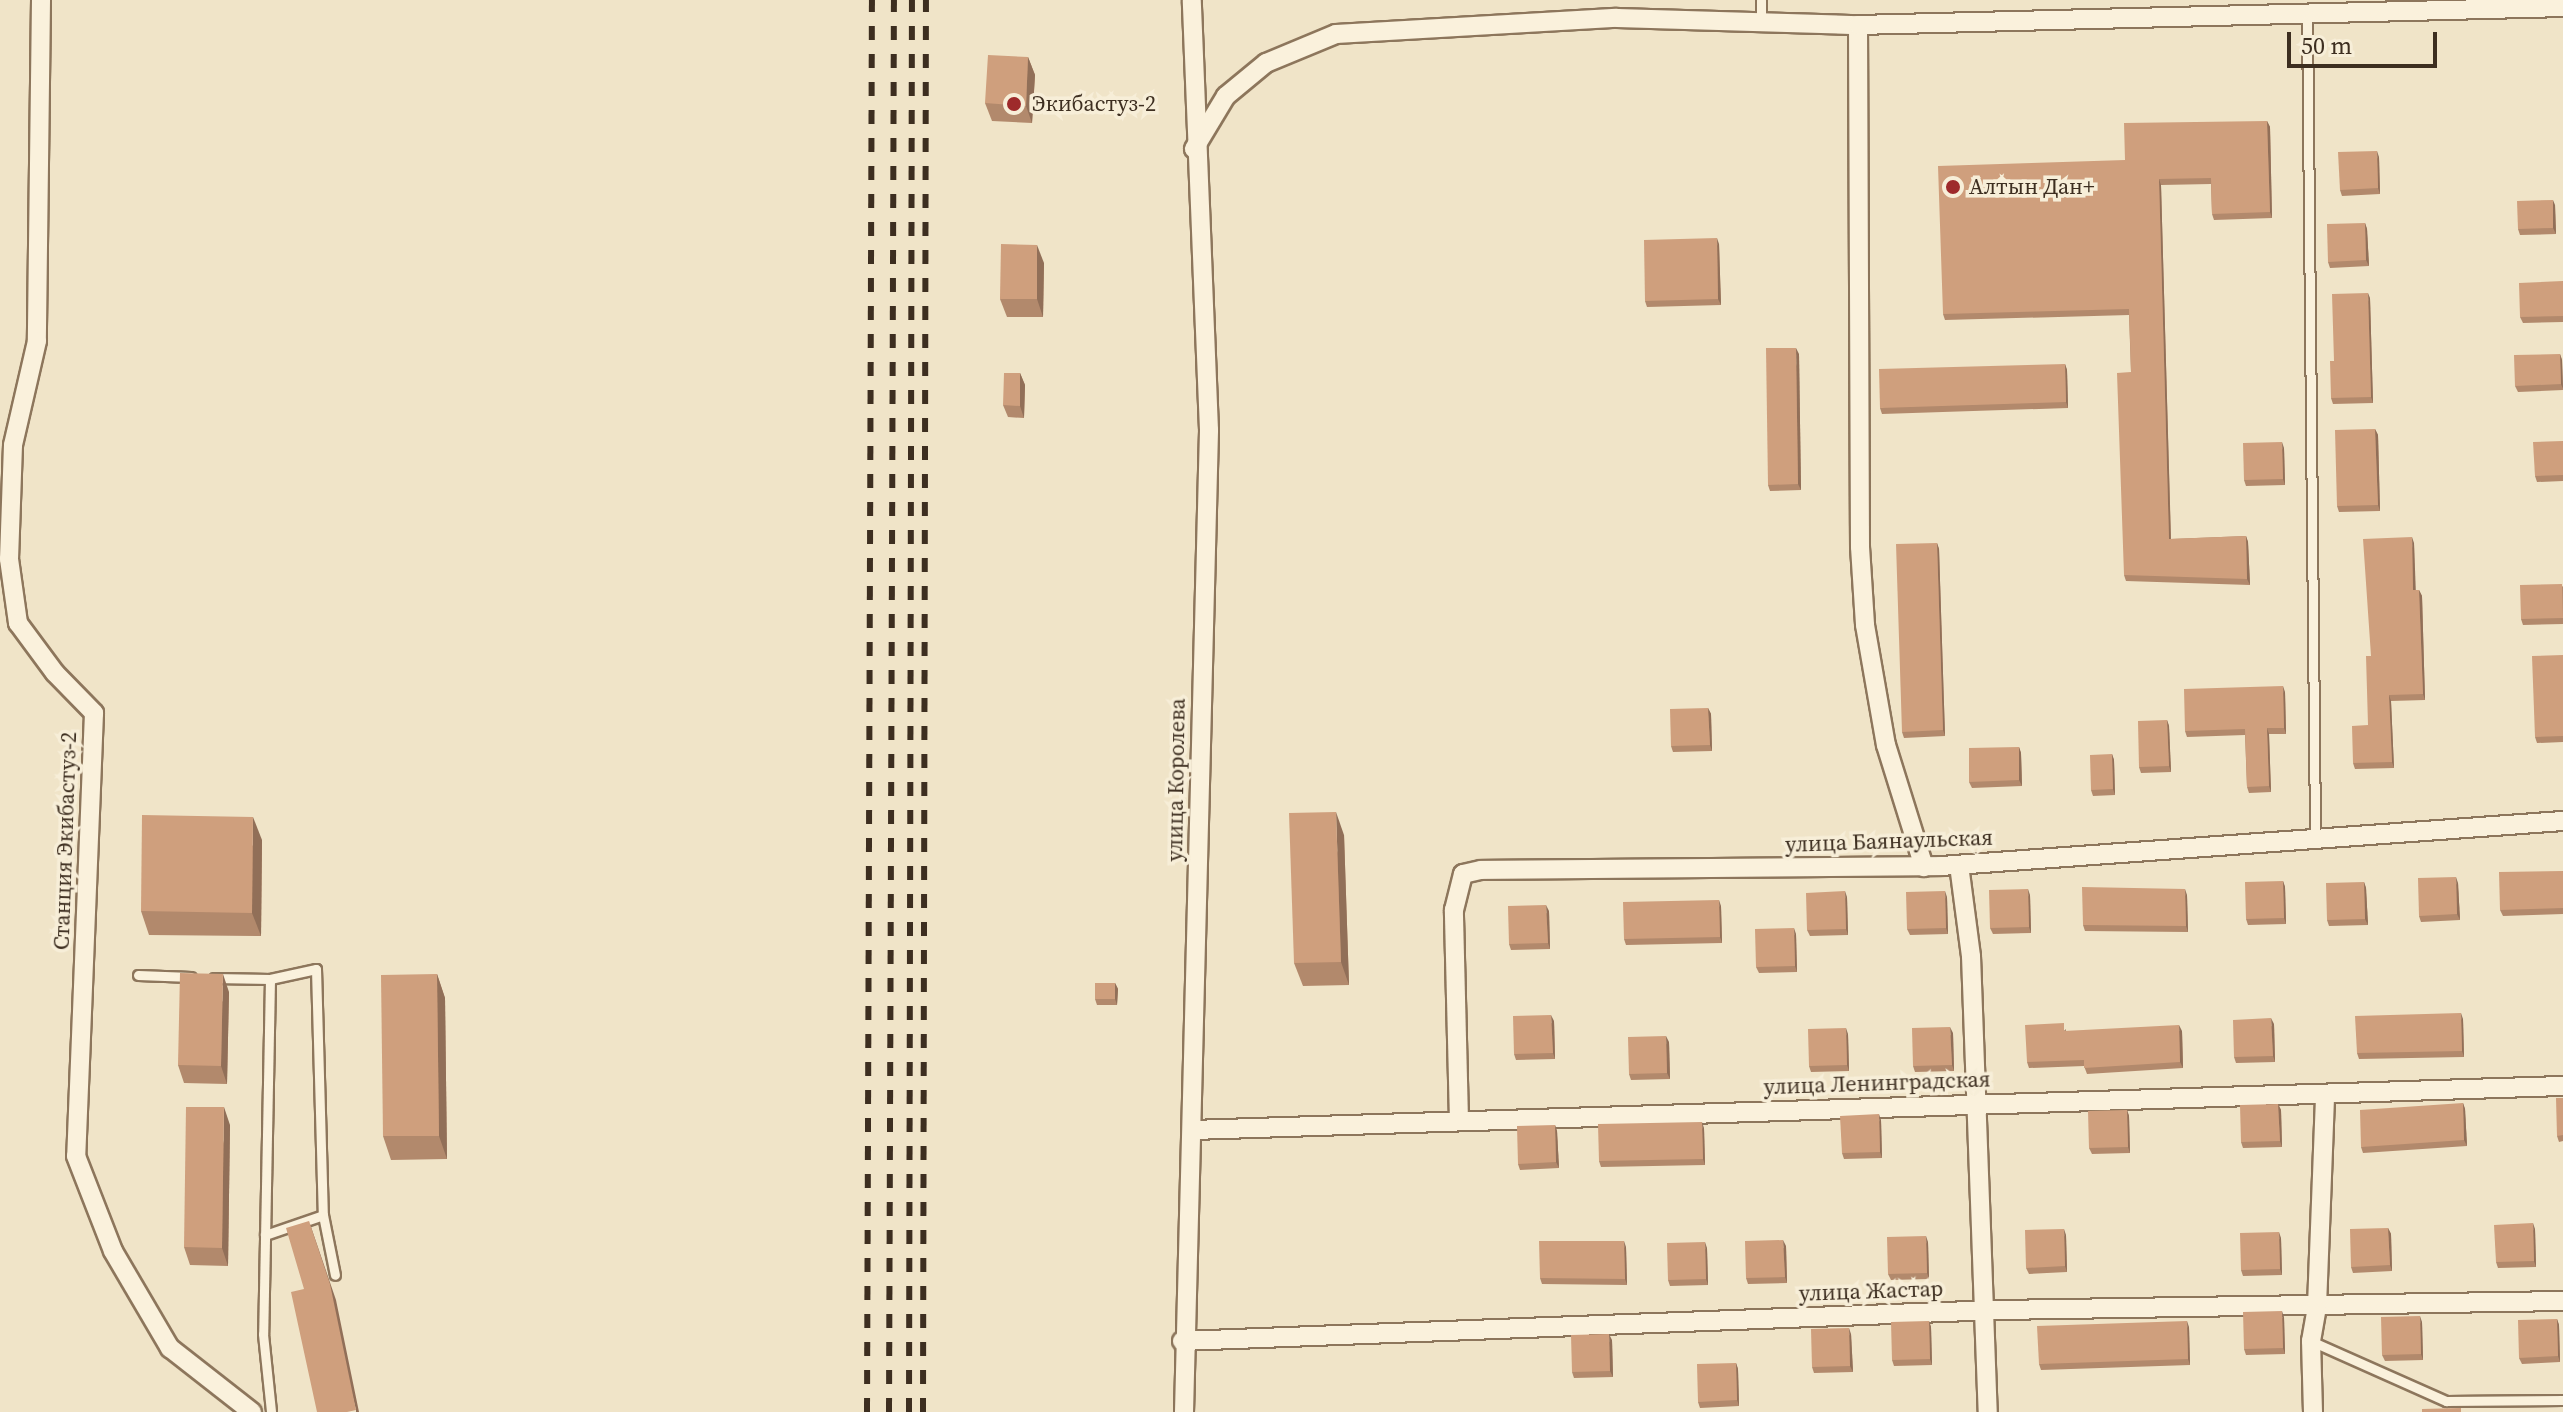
<!DOCTYPE html>
<html>
<head>
<meta charset="utf-8">
<style>
	body { margin:0 }
	#map { position:relative; width:2563px; height:1412px; overflow:hidden; background:#f0e4c8; font-family:"Source Serif 4",serif }
	div>[style] { position:absolute }
	[style*='--x'] { left:calc(var(--x)*1px); top:calc(var(--y)*1px); width:calc(var(--w)*1px); rotate:calc(var(--a)*1deg) }
	.roads { filter:drop-shadow(2px 0 #8d765c) drop-shadow(-2px 0 #8d765c) drop-shadow(0 2px #8d765c) drop-shadow(0 -2px #8d765c) }
	.service>* { height:9px; margin:-4.5px; padding:0 4.5px; transform-origin:4.5px; border-radius:4.5px; background:#faf1dc }
	.minor>* { height:18px; margin:-9px; padding:0 9px; transform-origin:9px; border-radius:9px; background:#faf1dc }
	.rail>* { height:6px; margin-top:-3px; transform-origin:0; background:repeating-linear-gradient(90deg,#3d2e20 0 14px,transparent 0 28px) }
	.wall>* { inset:0; background:#b2896c }
	.shaded-wall>* { inset:0; background:#916f58 }
	.building>* { inset:0; background:#cf9f7d }
	.dots>* { width:22px; height:22px; translate:-50% -50%; box-sizing:border-box; border:4px solid #f7eed8; border-radius:50% }
	span { translate:-50% -50%; white-space:nowrap; text-align:center; line-height:1.15; -webkit-text-stroke:7px #f7eed8; paint-order:stroke }
	.poi-label { font-size:22px; color:#3d2e20 }
	.left { translate:0 -50%; text-align:left }
	.street-label { font-size:22px; color:#3d2e20 }
	.scale { position:absolute; left:2287px; top:32px; width:150px; height:36px; box-sizing:border-box; border:4px solid #3d2e20; border-top:0; padding-left:10px; font-size:24px; line-height:28px; white-space:nowrap; color:#3d2e20; -webkit-text-stroke:6px #f7eed8; paint-order:stroke }
</style>
</head>
<body>
<div id="map">
	<div class="roads">
		<div class="service">
			<i style="--x:1761;--y:0;--w:22;--a:90"></i>
			<i style="--x:2307;--y:15;--w:824;--a:89.44"></i>
			<i style="--x:138;--y:975;--w:53;--a:2.2"></i>
			<i style="--x:214;--y:978;--w:56;--a:1"></i>
			<i style="--x:270;--y:979;--w:47;--a:-12.3"></i>
			<i style="--x:316;--y:969;--w:246;--a:88.4"></i>
			<i style="--x:323;--y:1215;--w:61;--a:78.7"></i>
			<i style="--x:270;--y:979;--w:355;--a:91.1"></i>
			<i style="--x:263;--y:1334;--w:78;--a:84.1"></i>
			<i style="--x:265;--y:1235;--w:61;--a:-19"></i>
			<i style="--x:2311;--y:1341;--w:148;--a:24"></i>
			<i style="--x:2446;--y:1401;--w:117;--a:-0.5"></i>
		</div>
		<div class="minor">
			<i style="--x:41;--y:0;--w:341;--a:90.7"></i>
			<i style="--x:37;--y:341;--w:107;--a:103"></i>
			<i style="--x:13;--y:445;--w:114;--a:92"></i>
			<i style="--x:9;--y:559;--w:65;--a:82"></i>
			<i style="--x:18;--y:623;--w:62;--a:53.5"></i>
			<i style="--x:55;--y:673;--w:56;--a:45.7"></i>
			<i style="--x:94;--y:713;--w:443;--a:92.3"></i>
			<i style="--x:76;--y:1156;--w:102;--a:68.7"></i>
			<i style="--x:113;--y:1251;--w:113;--a:59.6"></i>
			<i style="--x:170;--y:1348;--w:104;--a:38"></i>
			<i style="--x:1858;--y:25;--w:522;--a:89.78"></i>
			<i style="--x:1860;--y:547;--w:78;--a:86.3"></i>
			<i style="--x:1865;--y:625;--w:122;--a:80.1"></i>
			<i style="--x:1886;--y:745;--w:128;--a:72.7"></i>
			<i style="--x:1194;--y:149;--w:62;--a:-58.9"></i>
			<i style="--x:1226;--y:96;--w:52;--a:-39.5"></i>
			<i style="--x:1266;--y:63;--w:76;--a:-22.5"></i>
			<i style="--x:1336;--y:34;--w:281;--a:-3.3"></i>
			<i style="--x:1617;--y:18;--w:241;--a:1.7"></i>
			<i style="--x:1858;--y:25;--w:705;--a:-1.46"></i>
			<i style="--x:1959;--y:865;--w:92;--a:82.5"></i>
			<i style="--x:1971;--y:956;--w:456;--a:87.9"></i>
			<i style="--x:1459;--y:1121;--w:211;--a:-91.4"></i>
			<i style="--x:1454;--y:910;--w:37;--a:-76"></i>
			<i style="--x:1463;--y:874;--w:18;--a:-13"></i>
			<i style="--x:1481;--y:870;--w:460;--a:-0.5"></i>
			<i style="--x:1941;--y:866;--w:624;--a:-4.14"></i>
			<i style="--x:1192;--y:1130;--w:1372;--a:-1.84"></i>
			<i style="--x:1182;--y:1341;--w:817;--a:-2.18"></i>
			<i style="--x:1998;--y:1310;--w:565;--a:-0.91"></i>
			<i style="--x:1184;--y:1412;--w:982;--a:-88.54"></i>
			<i style="--x:1209;--y:430;--w:430;--a:-92.3"></i>
			<i style="--x:2313;--y:1412;--w:71;--a:-91.6"></i>
			<i style="--x:2311;--y:1341;--w:36;--a:-80"></i>
			<i style="--x:2317;--y:1306;--w:210;--a:-87.8"></i>
		</div>
	</div>
	<div class="rail">
		<i style="--x:867;--y:1412;--w:1412;--a:-89.8"></i>
		<i style="--x:889;--y:1412;--w:1412;--a:-89.8"></i>
		<i style="--x:909;--y:1412;--w:1412;--a:-89.88"></i>
		<i style="--x:923;--y:1412;--w:1412;--a:-89.88"></i>
	</div>
	<div class="wall">
		<i style="clip-path:polygon(1028px 57px,1035px 75px,1032px 123px,992px 121px,985px 103px)"></i>
		<i style="clip-path:polygon(2267px 121px,2270px 127px,2272px 218px,2214px 220px,2212px 214px,2211px 184px,2161px 185px,2171px 539px,2246px 536px,2248px 542px,2250px 585px,2126px 581px,2124px 575px,2131px 372px,2129px 315px,1945px 320px,1943px 314px,2125px 160px)"></i>
		<i style="clip-path:polygon(2379px 157px,2380px 194px,2342px 196px,2340px 190px)"></i>
		<i style="clip-path:polygon(2555px 205px,2556px 234px,2520px 235px,2518px 229px)"></i>
		<i style="clip-path:polygon(2365px 223px,2367px 229px,2369px 266px,2330px 268px,2328px 262px)"></i>
		<i style="clip-path:polygon(1719px 244px,1721px 305px,1647px 307px,1645px 301px)"></i>
		<i style="clip-path:polygon(1044px 263px,1043px 317px,1007px 317px,1000px 299px)"></i>
		<i style="clip-path:polygon(2563px 281px,2563px 322px,2523px 323px,2520px 317px)"></i>
		<i style="clip-path:polygon(2370px 298px,2373px 403px,2333px 404px,2331px 398px,2334px 361px)"></i>
		<i style="clip-path:polygon(1799px 354px,1801px 490px,1770px 491px,1768px 485px)"></i>
		<i style="clip-path:polygon(2560px 354px,2562px 360px,2563px 390px,2518px 392px,2515px 386px)"></i>
		<i style="clip-path:polygon(2065px 364px,2067px 370px,2068px 408px,1882px 414px,1880px 408px)"></i>
		<i style="clip-path:polygon(1020px 373px,1025px 385px,1024px 418px,1008px 417px,1003px 405px)"></i>
		<i style="clip-path:polygon(2375px 429px,2378px 435px,2380px 511px,2339px 512px,2337px 506px)"></i>
		<i style="clip-path:polygon(2563px 441px,2563px 481px,2537px 482px,2535px 476px)"></i>
		<i style="clip-path:polygon(2284px 448px,2285px 485px,2246px 486px,2244px 480px)"></i>
		<i style="clip-path:polygon(1937px 543px,1939px 549px,1945px 736px,1904px 738px,1902px 732px)"></i>
		<i style="clip-path:polygon(2414px 543px,2415px 590px,2419px 590px,2422px 596px,2425px 700px,2391px 701px,2394px 768px,2355px 769px,2353px 763px,2368px 725px,2371px 656px)"></i>
		<i style="clip-path:polygon(2563px 586px,2563px 624px,2523px 625px,2521px 619px)"></i>
		<i style="clip-path:polygon(2563px 655px,2563px 742px,2537px 743px,2535px 737px)"></i>
		<i style="clip-path:polygon(2285px 692px,2286px 734px,2269px 734px,2271px 792px,2249px 793px,2247px 787px,2245px 735px,2187px 737px,2185px 731px)"></i>
		<i style="clip-path:polygon(1708px 708px,1711px 714px,1712px 751px,1673px 752px,1671px 746px)"></i>
		<i style="clip-path:polygon(2167px 720px,2169px 726px,2171px 772px,2141px 773px,2139px 767px)"></i>
		<i style="clip-path:polygon(2019px 747px,2021px 753px,2022px 786px,1972px 788px,1969px 782px)"></i>
		<i style="clip-path:polygon(2112px 754px,2114px 760px,2115px 795px,2093px 796px,2091px 790px)"></i>
		<i style="clip-path:polygon(1344px 835px,1349px 985px,1303px 986px,1294px 963px)"></i>
		<i style="clip-path:polygon(262px 840px,261px 936px,149px 935px,141px 911px)"></i>
		<i style="clip-path:polygon(2563px 871px,2563px 914px,2503px 916px,2500px 910px)"></i>
		<i style="clip-path:polygon(2283px 881px,2285px 887px,2286px 924px,2248px 925px,2246px 919px)"></i>
		<i style="clip-path:polygon(2364px 882px,2366px 888px,2368px 925px,2329px 926px,2327px 920px)"></i>
		<i style="clip-path:polygon(2458px 883px,2460px 920px,2421px 922px,2419px 916px)"></i>
		<i style="clip-path:polygon(2030px 895px,2031px 933px,1993px 934px,1990px 928px)"></i>
		<i style="clip-path:polygon(2187px 895px,2188px 932px,2085px 931px,2083px 925px)"></i>
		<i style="clip-path:polygon(1847px 897px,1848px 935px,1810px 936px,1807px 930px)"></i>
		<i style="clip-path:polygon(1947px 897px,1948px 934px,1910px 935px,1907px 929px)"></i>
		<i style="clip-path:polygon(1721px 906px,1722px 943px,1626px 945px,1624px 939px)"></i>
		<i style="clip-path:polygon(1549px 911px,1550px 949px,1511px 950px,1509px 944px)"></i>
		<i style="clip-path:polygon(1796px 934px,1797px 972px,1759px 973px,1756px 967px)"></i>
		<i style="clip-path:polygon(437px 974px,445px 998px,447px 1159px,391px 1160px,383px 1136px)"></i>
		<i style="clip-path:polygon(1115px 983px,1118px 989px,1117px 1005px,1097px 1005px,1095px 999px)"></i>
		<i style="clip-path:polygon(229px 992px,227px 1084px,184px 1083px,178px 1065px)"></i>
		<i style="clip-path:polygon(2463px 1019px,2464px 1057px,2359px 1059px,2357px 1053px)"></i>
		<i style="clip-path:polygon(1554px 1021px,1555px 1059px,1516px 1060px,1514px 1054px)"></i>
		<i style="clip-path:polygon(2274px 1024px,2275px 1062px,2236px 1063px,2234px 1057px)"></i>
		<i style="clip-path:polygon(2066px 1029px,2066px 1031px,2182px 1031px,2183px 1068px,2087px 1074px,2084px 1066px,2029px 1068px,2027px 1062px)"></i>
		<i style="clip-path:polygon(1953px 1033px,1954px 1071px,1915px 1072px,1913px 1066px)"></i>
		<i style="clip-path:polygon(1848px 1034px,1849px 1071px,1811px 1072px,1809px 1066px)"></i>
		<i style="clip-path:polygon(1669px 1042px,1670px 1079px,1631px 1080px,1629px 1074px)"></i>
		<i style="clip-path:polygon(2563px 1098px,2563px 1141px,2559px 1142px,2557px 1136px)"></i>
		<i style="clip-path:polygon(2463px 1103px,2465px 1109px,2467px 1146px,2363px 1153px,2361px 1147px)"></i>
		<i style="clip-path:polygon(2278px 1104px,2281px 1110px,2282px 1147px,2243px 1148px,2241px 1142px)"></i>
		<i style="clip-path:polygon(2127px 1110px,2129px 1116px,2130px 1153px,2092px 1154px,2089px 1148px)"></i>
		<i style="clip-path:polygon(1881px 1120px,1882px 1158px,1844px 1159px,1842px 1153px)"></i>
		<i style="clip-path:polygon(230px 1125px,228px 1266px,190px 1265px,184px 1247px)"></i>
		<i style="clip-path:polygon(1555px 1125px,1557px 1131px,1559px 1168px,1520px 1170px,1518px 1164px)"></i>
		<i style="clip-path:polygon(1704px 1128px,1705px 1165px,1601px 1167px,1599px 1161px)"></i>
		<i style="clip-path:polygon(2388px 1228px,2391px 1234px,2392px 1271px,2353px 1273px,2351px 1267px)"></i>
		<i style="clip-path:polygon(2535px 1229px,2536px 1267px,2498px 1268px,2496px 1262px)"></i>
		<i style="clip-path:polygon(2066px 1235px,2067px 1272px,2029px 1274px,2026px 1268px)"></i>
		<i style="clip-path:polygon(2281px 1238px,2282px 1275px,2243px 1276px,2241px 1270px)"></i>
		<i style="clip-path:polygon(1928px 1242px,1929px 1279px,1891px 1280px,1888px 1274px)"></i>
		<i style="clip-path:polygon(1786px 1246px,1787px 1283px,1748px 1284px,1746px 1278px)"></i>
		<i style="clip-path:polygon(1626px 1247px,1627px 1285px,1542px 1284px,1540px 1278px)"></i>
		<i style="clip-path:polygon(1707px 1248px,1708px 1285px,1670px 1286px,1668px 1280px)"></i>
		<i style="clip-path:polygon(2284px 1317px,2285px 1354px,2246px 1355px,2244px 1349px)"></i>
		<i style="clip-path:polygon(2557px 1319px,2559px 1325px,2560px 1362px,2522px 1364px,2519px 1358px)"></i>
		<i style="clip-path:polygon(1929px 1321px,1931px 1327px,1932px 1365px,1894px 1366px,1892px 1360px)"></i>
		<i style="clip-path:polygon(2422px 1322px,2423px 1360px,2385px 1361px,2382px 1355px)"></i>
		<i style="clip-path:polygon(2189px 1327px,2190px 1365px,2041px 1370px,2039px 1364px)"></i>
		<i style="clip-path:polygon(1851px 1334px,1853px 1372px,1814px 1373px,1812px 1367px)"></i>
		<i style="clip-path:polygon(1612px 1340px,1613px 1377px,1574px 1378px,1572px 1372px)"></i>
		<i style="clip-path:polygon(1736px 1363px,1738px 1369px,1739px 1406px,1700px 1408px,1698px 1402px)"></i>
	</div>
	<div class="shaded-wall">
		<i style="clip-path:polygon(1028px 57px,1035px 75px,1032px 123px,1026px 106px)"></i>
		<i style="clip-path:polygon(2267px 121px,2270px 127px,2272px 218px,2270px 212px)"></i>
		<i style="clip-path:polygon(2377px 151px,2379px 157px,2380px 194px,2378px 188px)"></i>
		<i style="clip-path:polygon(2159px 179px,2161px 185px,2171px 545px,2169px 539px)"></i>
		<i style="clip-path:polygon(2553px 200px,2555px 205px,2556px 234px,2553px 228px)"></i>
		<i style="clip-path:polygon(2365px 223px,2367px 229px,2369px 266px,2366px 260px)"></i>
		<i style="clip-path:polygon(1717px 238px,1719px 244px,1721px 305px,1718px 299px)"></i>
		<i style="clip-path:polygon(1037px 245px,1044px 263px,1043px 317px,1037px 299px)"></i>
		<i style="clip-path:polygon(2368px 293px,2370px 298px,2373px 403px,2371px 397px)"></i>
		<i style="clip-path:polygon(1796px 348px,1799px 354px,1801px 490px,1798px 484px)"></i>
		<i style="clip-path:polygon(2560px 354px,2562px 360px,2563px 389px,2561px 384px)"></i>
		<i style="clip-path:polygon(2065px 364px,2067px 370px,2068px 408px,2066px 402px)"></i>
		<i style="clip-path:polygon(1020px 373px,1025px 385px,1024px 418px,1020px 406px)"></i>
		<i style="clip-path:polygon(2375px 429px,2378px 435px,2380px 511px,2378px 505px)"></i>
		<i style="clip-path:polygon(2282px 442px,2284px 448px,2285px 485px,2283px 479px)"></i>
		<i style="clip-path:polygon(2246px 536px,2248px 542px,2250px 585px,2247px 579px)"></i>
		<i style="clip-path:polygon(2412px 537px,2414px 543px,2416px 596px,2413px 590px)"></i>
		<i style="clip-path:polygon(1937px 543px,1939px 549px,1945px 736px,1943px 730px)"></i>
		<i style="clip-path:polygon(2419px 590px,2422px 596px,2425px 700px,2423px 694px)"></i>
		<i style="clip-path:polygon(2283px 686px,2285px 692px,2286px 734px,2284px 728px)"></i>
		<i style="clip-path:polygon(2389px 695px,2391px 701px,2394px 768px,2392px 762px)"></i>
		<i style="clip-path:polygon(1708px 708px,1711px 714px,1712px 751px,1710px 745px)"></i>
		<i style="clip-path:polygon(2167px 720px,2169px 726px,2171px 772px,2169px 766px)"></i>
		<i style="clip-path:polygon(2267px 728px,2269px 734px,2271px 792px,2269px 786px)"></i>
		<i style="clip-path:polygon(2019px 747px,2021px 753px,2022px 786px,2019px 780px)"></i>
		<i style="clip-path:polygon(2112px 754px,2114px 760px,2115px 795px,2113px 789px)"></i>
		<i style="clip-path:polygon(1336px 812px,1344px 835px,1349px 985px,1341px 962px)"></i>
		<i style="clip-path:polygon(253px 817px,262px 840px,261px 936px,252px 913px)"></i>
		<i style="clip-path:polygon(2456px 877px,2458px 883px,2460px 920px,2457px 914px)"></i>
		<i style="clip-path:polygon(2283px 881px,2285px 887px,2286px 924px,2284px 918px)"></i>
		<i style="clip-path:polygon(2364px 882px,2366px 888px,2368px 925px,2365px 919px)"></i>
		<i style="clip-path:polygon(2028px 889px,2030px 895px,2031px 933px,2029px 927px)"></i>
		<i style="clip-path:polygon(2185px 889px,2187px 895px,2188px 932px,2186px 926px)"></i>
		<i style="clip-path:polygon(1845px 891px,1847px 897px,1848px 935px,1846px 929px)"></i>
		<i style="clip-path:polygon(1945px 891px,1947px 897px,1948px 934px,1946px 928px)"></i>
		<i style="clip-path:polygon(1719px 900px,1721px 906px,1722px 943px,1720px 937px)"></i>
		<i style="clip-path:polygon(1546px 905px,1549px 911px,1550px 949px,1548px 943px)"></i>
		<i style="clip-path:polygon(1794px 928px,1796px 934px,1797px 972px,1795px 966px)"></i>
		<i style="clip-path:polygon(223px 974px,229px 992px,227px 1084px,221px 1066px)"></i>
		<i style="clip-path:polygon(437px 974px,445px 998px,447px 1159px,439px 1136px)"></i>
		<i style="clip-path:polygon(1115px 983px,1118px 989px,1117px 1005px,1115px 999px)"></i>
		<i style="clip-path:polygon(2461px 1013px,2463px 1019px,2464px 1057px,2462px 1051px)"></i>
		<i style="clip-path:polygon(1551px 1015px,1554px 1021px,1555px 1059px,1553px 1053px)"></i>
		<i style="clip-path:polygon(2271px 1018px,2274px 1024px,2275px 1062px,2273px 1056px)"></i>
		<i style="clip-path:polygon(2179px 1025px,2182px 1031px,2183px 1068px,2180px 1062px)"></i>
		<i style="clip-path:polygon(1950px 1027px,1953px 1033px,1954px 1071px,1952px 1065px)"></i>
		<i style="clip-path:polygon(1846px 1028px,1848px 1034px,1849px 1071px,1847px 1065px)"></i>
		<i style="clip-path:polygon(1666px 1036px,1669px 1042px,1670px 1079px,1667px 1073px)"></i>
		<i style="clip-path:polygon(2463px 1103px,2465px 1109px,2467px 1146px,2464px 1140px)"></i>
		<i style="clip-path:polygon(2278px 1104px,2281px 1110px,2282px 1147px,2280px 1141px)"></i>
		<i style="clip-path:polygon(224px 1107px,230px 1125px,228px 1266px,222px 1248px)"></i>
		<i style="clip-path:polygon(2127px 1110px,2129px 1116px,2130px 1153px,2128px 1147px)"></i>
		<i style="clip-path:polygon(1879px 1114px,1881px 1120px,1882px 1158px,1880px 1152px)"></i>
		<i style="clip-path:polygon(1702px 1122px,1704px 1128px,1705px 1165px,1703px 1159px)"></i>
		<i style="clip-path:polygon(1555px 1125px,1557px 1131px,1559px 1168px,1556px 1162px)"></i>
		<i style="clip-path:polygon(309px 1221px,336px 1300px,359px 1412px,356px 1412px,356px 1410px)"></i>
		<i style="clip-path:polygon(2533px 1223px,2535px 1229px,2536px 1267px,2534px 1261px)"></i>
		<i style="clip-path:polygon(2388px 1228px,2391px 1234px,2392px 1271px,2390px 1265px)"></i>
		<i style="clip-path:polygon(2064px 1229px,2066px 1235px,2067px 1272px,2065px 1266px)"></i>
		<i style="clip-path:polygon(2279px 1232px,2281px 1238px,2282px 1275px,2280px 1269px)"></i>
		<i style="clip-path:polygon(1926px 1236px,1928px 1242px,1929px 1279px,1927px 1273px)"></i>
		<i style="clip-path:polygon(1783px 1240px,1786px 1246px,1787px 1283px,1785px 1277px)"></i>
		<i style="clip-path:polygon(1624px 1241px,1626px 1247px,1627px 1285px,1625px 1279px)"></i>
		<i style="clip-path:polygon(1705px 1242px,1707px 1248px,1708px 1285px,1706px 1279px)"></i>
		<i style="clip-path:polygon(2282px 1311px,2284px 1317px,2285px 1354px,2283px 1348px)"></i>
		<i style="clip-path:polygon(2420px 1316px,2422px 1322px,2423px 1360px,2421px 1354px)"></i>
		<i style="clip-path:polygon(2557px 1319px,2559px 1325px,2560px 1362px,2558px 1356px)"></i>
		<i style="clip-path:polygon(1929px 1321px,1931px 1327px,1932px 1365px,1930px 1359px)"></i>
		<i style="clip-path:polygon(2187px 1321px,2189px 1327px,2190px 1365px,2188px 1359px)"></i>
		<i style="clip-path:polygon(1849px 1328px,1851px 1334px,1853px 1372px,1850px 1366px)"></i>
		<i style="clip-path:polygon(1609px 1334px,1612px 1340px,1613px 1377px,1610px 1371px)"></i>
		<i style="clip-path:polygon(1736px 1363px,1738px 1369px,1739px 1406px,1737px 1400px)"></i>
	</div>
	<div class="building">
		<i style="clip-path:polygon(988px 55px,1028px 57px,1026px 106px,985px 103px)"></i>
		<i style="clip-path:polygon(2267px 121px,2270px 212px,2212px 214px,2211px 178px,2159px 179px,2169px 539px,2246px 536px,2247px 579px,2124px 575px,2117px 373px,2131px 372px,2129px 309px,1943px 314px,1938px 166px,2125px 160px,2124px 123px)"></i>
		<i style="clip-path:polygon(2377px 151px,2378px 188px,2340px 190px,2338px 152px)"></i>
		<i style="clip-path:polygon(2553px 200px,2553px 228px,2518px 229px,2517px 201px)"></i>
		<i style="clip-path:polygon(2365px 223px,2366px 260px,2328px 262px,2327px 224px)"></i>
		<i style="clip-path:polygon(1717px 238px,1718px 299px,1645px 301px,1644px 240px)"></i>
		<i style="clip-path:polygon(1001px 244px,1037px 245px,1037px 299px,1000px 299px)"></i>
		<i style="clip-path:polygon(2563px 281px,2563px 316px,2520px 317px,2519px 283px)"></i>
		<i style="clip-path:polygon(2368px 293px,2371px 397px,2331px 398px,2330px 361px,2334px 361px,2332px 294px)"></i>
		<i style="clip-path:polygon(1766px 348px,1796px 348px,1798px 484px,1768px 485px)"></i>
		<i style="clip-path:polygon(2560px 354px,2561px 384px,2515px 386px,2514px 355px)"></i>
		<i style="clip-path:polygon(2065px 364px,2066px 402px,1880px 408px,1879px 369px)"></i>
		<i style="clip-path:polygon(1004px 373px,1020px 373px,1020px 406px,1003px 405px)"></i>
		<i style="clip-path:polygon(2375px 429px,2378px 505px,2337px 506px,2335px 430px)"></i>
		<i style="clip-path:polygon(2563px 441px,2563px 475px,2535px 476px,2533px 442px)"></i>
		<i style="clip-path:polygon(2282px 442px,2283px 479px,2244px 480px,2243px 443px)"></i>
		<i style="clip-path:polygon(2412px 537px,2413px 590px,2419px 590px,2423px 694px,2389px 695px,2392px 762px,2353px 763px,2352px 726px,2368px 725px,2366px 656px,2371px 656px,2363px 539px)"></i>
		<i style="clip-path:polygon(1937px 543px,1943px 730px,1902px 732px,1896px 544px)"></i>
		<i style="clip-path:polygon(2562px 584px,2563px 618px,2521px 619px,2520px 585px)"></i>
		<i style="clip-path:polygon(2563px 655px,2563px 736px,2535px 737px,2532px 656px)"></i>
		<i style="clip-path:polygon(2283px 686px,2284px 728px,2267px 728px,2269px 786px,2247px 787px,2245px 729px,2185px 731px,2184px 689px)"></i>
		<i style="clip-path:polygon(1708px 708px,1710px 745px,1671px 746px,1670px 709px)"></i>
		<i style="clip-path:polygon(2167px 720px,2169px 766px,2139px 767px,2138px 721px)"></i>
		<i style="clip-path:polygon(2019px 747px,2019px 780px,1969px 782px,1969px 748px)"></i>
		<i style="clip-path:polygon(2112px 754px,2113px 789px,2091px 790px,2090px 755px)"></i>
		<i style="clip-path:polygon(1336px 812px,1341px 962px,1294px 963px,1289px 813px)"></i>
		<i style="clip-path:polygon(142px 815px,253px 817px,252px 913px,141px 911px)"></i>
		<i style="clip-path:polygon(2563px 871px,2563px 908px,2500px 910px,2499px 872px)"></i>
		<i style="clip-path:polygon(2456px 877px,2457px 914px,2419px 916px,2418px 878px)"></i>
		<i style="clip-path:polygon(2283px 881px,2284px 918px,2246px 919px,2245px 882px)"></i>
		<i style="clip-path:polygon(2364px 882px,2365px 919px,2327px 920px,2326px 883px)"></i>
		<i style="clip-path:polygon(2082px 887px,2185px 889px,2186px 926px,2083px 925px)"></i>
		<i style="clip-path:polygon(2028px 889px,2029px 927px,1990px 928px,1989px 890px)"></i>
		<i style="clip-path:polygon(1845px 891px,1846px 929px,1807px 930px,1806px 893px)"></i>
		<i style="clip-path:polygon(1945px 891px,1946px 928px,1907px 929px,1906px 892px)"></i>
		<i style="clip-path:polygon(1719px 900px,1720px 937px,1624px 939px,1623px 902px)"></i>
		<i style="clip-path:polygon(1546px 905px,1548px 943px,1509px 944px,1508px 906px)"></i>
		<i style="clip-path:polygon(1794px 928px,1795px 966px,1756px 967px,1755px 929px)"></i>
		<i style="clip-path:polygon(180px 973px,223px 974px,221px 1066px,178px 1065px)"></i>
		<i style="clip-path:polygon(437px 974px,439px 1136px,383px 1136px,381px 975px)"></i>
		<i style="clip-path:polygon(1095px 983px,1115px 983px,1115px 999px,1095px 999px)"></i>
		<i style="clip-path:polygon(2461px 1013px,2462px 1051px,2357px 1053px,2355px 1016px)"></i>
		<i style="clip-path:polygon(1551px 1015px,1553px 1053px,1514px 1054px,1513px 1016px)"></i>
		<i style="clip-path:polygon(2271px 1018px,2273px 1056px,2234px 1057px,2233px 1020px)"></i>
		<i style="clip-path:polygon(2064px 1023px,2064px 1031px,2179px 1025px,2180px 1062px,2084px 1068px,2084px 1060px,2027px 1062px,2025px 1025px)"></i>
		<i style="clip-path:polygon(1950px 1027px,1952px 1065px,1913px 1066px,1912px 1028px)"></i>
		<i style="clip-path:polygon(1846px 1028px,1847px 1065px,1809px 1066px,1808px 1029px)"></i>
		<i style="clip-path:polygon(1666px 1036px,1667px 1073px,1629px 1074px,1628px 1037px)"></i>
		<i style="clip-path:polygon(2556px 1098px,2563px 1098px,2563px 1135px,2557px 1136px)"></i>
		<i style="clip-path:polygon(2463px 1103px,2464px 1140px,2361px 1147px,2360px 1110px)"></i>
		<i style="clip-path:polygon(2278px 1104px,2280px 1141px,2241px 1142px,2240px 1105px)"></i>
		<i style="clip-path:polygon(186px 1107px,224px 1107px,222px 1248px,184px 1247px)"></i>
		<i style="clip-path:polygon(2127px 1110px,2128px 1147px,2089px 1148px,2088px 1111px)"></i>
		<i style="clip-path:polygon(1879px 1114px,1880px 1152px,1842px 1153px,1840px 1116px)"></i>
		<i style="clip-path:polygon(1702px 1122px,1703px 1159px,1599px 1161px,1598px 1124px)"></i>
		<i style="clip-path:polygon(1555px 1125px,1556px 1162px,1518px 1164px,1517px 1126px)"></i>
		<i style="clip-path:polygon(309px 1221px,330px 1284px,356px 1410px,347px 1412px,317px 1412px,291px 1292px,304px 1289px,286px 1228px)"></i>
		<i style="clip-path:polygon(2533px 1223px,2534px 1261px,2496px 1262px,2494px 1225px)"></i>
		<i style="clip-path:polygon(2388px 1228px,2390px 1265px,2351px 1267px,2350px 1229px)"></i>
		<i style="clip-path:polygon(2064px 1229px,2065px 1266px,2026px 1268px,2025px 1230px)"></i>
		<i style="clip-path:polygon(2279px 1232px,2280px 1269px,2241px 1270px,2240px 1233px)"></i>
		<i style="clip-path:polygon(1926px 1236px,1927px 1273px,1888px 1274px,1887px 1237px)"></i>
		<i style="clip-path:polygon(1783px 1240px,1785px 1277px,1746px 1278px,1745px 1241px)"></i>
		<i style="clip-path:polygon(1539px 1241px,1624px 1241px,1625px 1279px,1540px 1278px)"></i>
		<i style="clip-path:polygon(1705px 1242px,1706px 1279px,1668px 1280px,1667px 1243px)"></i>
		<i style="clip-path:polygon(2282px 1311px,2283px 1348px,2244px 1349px,2243px 1312px)"></i>
		<i style="clip-path:polygon(2420px 1316px,2421px 1354px,2382px 1355px,2381px 1317px)"></i>
		<i style="clip-path:polygon(2557px 1319px,2558px 1356px,2519px 1358px,2518px 1320px)"></i>
		<i style="clip-path:polygon(1929px 1321px,1930px 1359px,1892px 1360px,1891px 1322px)"></i>
		<i style="clip-path:polygon(2187px 1321px,2188px 1359px,2039px 1364px,2037px 1326px)"></i>
		<i style="clip-path:polygon(1849px 1328px,1850px 1366px,1812px 1367px,1811px 1329px)"></i>
		<i style="clip-path:polygon(1609px 1334px,1610px 1371px,1572px 1372px,1571px 1335px)"></i>
		<i style="clip-path:polygon(1736px 1363px,1737px 1400px,1698px 1402px,1697px 1364px)"></i>
		<i style="clip-path:polygon(2461px 1408px,2461px 1412px,2422px 1412px,2422px 1409px)"></i>
	</div>
	<div class="dots">
		<i style="left:1014px;top:104px;background:#9e2a2b"></i>
		<i style="left:1953px;top:187px;background:#9e2a2b"></i>
	</div>
	<div class="poi-label">
		<span class="left" style="left:1032px;top:104px">Экибастуз-2</span>
		<span class="left" style="left:1969px;top:187px">Алтын Дан+</span>
	</div>
	<div class="street-label">
		<span style="left:1176px;top:780px;rotate:-89deg">улица Королева</span>
		<span style="left:65px;top:841px;rotate:-88deg">Станция Экибастуз-2</span>
		<span style="left:1889px;top:841px;rotate:-2deg">улица Баянаульская</span>
		<span style="left:1877px;top:1083px;rotate:-2deg">улица Ленинградская</span>
		<span style="left:1871px;top:1291px;rotate:-2deg">улица Жастар</span>
	</div>
	<div class="scale">50 m</div>
</div>
</body>
</html>
